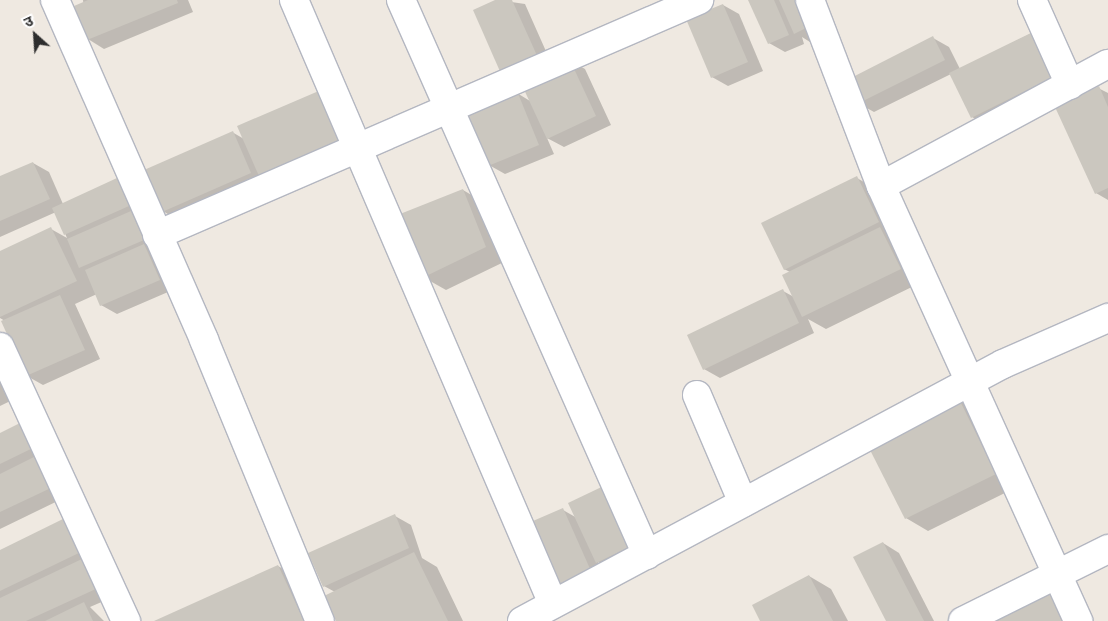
<!DOCTYPE html>
<html>
<head>
<meta charset="utf-8">
<style>
	body { margin:0 }
	#map { position:relative; width:1108px; height:621px; overflow:hidden; background:#efe9e1; font-family:Montserrat,"Noto Sans Devanagari",sans-serif }
	div>[style] { position:absolute }
	[style*='--x'] { left:calc(var(--x)*1px); top:calc(var(--y)*1px); width:calc(var(--w)*1px); rotate:calc(var(--a)*1deg) }
	.shadow>* { inset:0; background:#0003 }
	.building>* { inset:0; background:#cbc7bf }
	.roads { filter:drop-shadow(1px 0 #b4b7c1) drop-shadow(-1px 0 #b4b7c1) drop-shadow(0 1px #b4b7c1) drop-shadow(0 -1px #b4b7c1) }
	.street>* { height:28px; margin:-14px; padding:0 14px; transform-origin:14px; border-radius:14px; background:#fff }
	span { translate:-50% -50%; white-space:nowrap; text-align:center; line-height:1.15; -webkit-text-stroke:4.5px #fff; paint-order:stroke }
	.north { position:absolute; left:10px; top:10px; width:50px; height:50px; -webkit-text-stroke:4px #fff; paint-order:stroke; rotate:334deg; font-size:14px; font-weight:700; line-height:20px; text-align:center; color:#2e2e2e }
	.north::after { content:''; display:block; margin:auto; width:18px; height:22px; background:#2e2e2e; clip-path:polygon(50% 0,100% 100%,50% 72%,0 100%) }
</style>
</head>
<body>
<div id="map">
	<div class="shadow">
		<i style="clip-path:polygon(83px 0,188px 0,193px 12px,104px 49px,88px 39px)"></i>
		<i style="clip-path:polygon(498px 0,525px 4px,553px 67px,569px 60px,585px 69px,611px 125px,564px 147px,547px 138px,554px 154px,505px 174px,489px 165px,517px 93px,530px 101px)"></i>
		<i style="clip-path:polygon(750px 0,815px 0,829px 33px,810px 42px,802px 37px,804px 44px,785px 52px,769px 43px)"></i>
		<i style="clip-path:polygon(723px 5px,739px 14px,763px 71px,728px 86px,712px 77px)"></i>
		<i style="clip-path:polygon(1034px 32px,1079px 88px,995px 130px,972px 117px,951px 74px,874px 112px,858px 103px,933px 38px,949px 47px,960px 69px)"></i>
		<i style="clip-path:polygon(1098px 88px,1108px 93px,1108px 200px,1096px 193px)"></i>
		<i style="clip-path:polygon(232px 132px,244px 139px,372px 150px,179px 221px,163px 211px)"></i>
		<i style="clip-path:polygon(33px 163px,49px 172px,63px 204px,117px 180px,133px 189px,175px 289px,117px 314px,101px 305px,97px 294px,75px 304px,100px 359px,43px 385px,27px 376px,5px 321px,0 318px,0 253px,51px 229px,67px 238px,56px 212px,0 237px,0 178px)"></i>
		<i style="clip-path:polygon(857px 178px,879px 191px,922px 282px,826px 329px,808px 319px,814px 333px,720px 378px,704px 369px,783px 291px,794px 297px,790px 272px,784px 269px)"></i>
		<i style="clip-path:polygon(463px 190px,485px 203px,508px 260px,446px 290px,423px 277px)"></i>
		<i style="clip-path:polygon(0 340px,31px 391px,0 406px)"></i>
		<i style="clip-path:polygon(959px 400px,981px 413px,1017px 487px,928px 531px,906px 518px)"></i>
		<i style="clip-path:polygon(42px 430px,68px 496px,0 529px,0 434px)"></i>
		<i style="clip-path:polygon(563px 510px,577px 518px,655px 551px,613px 571px,598px 562px,606px 580px,555px 586px)"></i>
		<i style="clip-path:polygon(395px 516px,411px 525px,422px 558px,437px 567px,463px 621px,338px 621px,335px 592px,324px 586px)"></i>
		<i style="clip-path:polygon(67px 519px,113px 597px,90px 607px,104px 621px,0 621px,0 551px)"></i>
		<i style="clip-path:polygon(883px 543px,899px 553px,934px 621px,888px 621px)"></i>
		<i style="clip-path:polygon(278px 566px,305px 582px,323px 621px,157px 621px)"></i>
		<i style="clip-path:polygon(809px 576px,831px 589px,848px 621px,761px 621px)"></i>
	</div>
	<div class="building">
		<i style="clip-path:polygon(88px 0,177px 0,178px 3px,87px 40px,74px 6px)"></i>
		<i style="clip-path:polygon(495px 0,512px 0,539px 60px,502px 76px,473px 10px)"></i>
		<i style="clip-path:polygon(748px 0,774px 0,789px 35px,768px 44px)"></i>
		<i style="clip-path:polygon(779px 0,804px 0,814px 24px,794px 34px)"></i>
		<i style="clip-path:polygon(723px 4px,748px 62px,711px 78px,686px 19px)"></i>
		<i style="clip-path:polygon(1035px 31px,1057px 75px,971px 118px,949px 73px)"></i>
		<i style="clip-path:polygon(933px 36px,945px 60px,857px 104px,845px 81px)"></i>
		<i style="clip-path:polygon(569px 58px,596px 116px,547px 139px,520px 81px)"></i>
		<i style="clip-path:polygon(1099px 86px,1108px 107px,1108px 188px,1095px 194px,1055px 107px)"></i>
		<i style="clip-path:polygon(328px 87px,350px 137px,259px 176px,237px 126px)"></i>
		<i style="clip-path:polygon(517px 91px,539px 145px,488px 166px,466px 112px)"></i>
		<i style="clip-path:polygon(233px 131px,251px 173px,162px 212px,144px 170px)"></i>
		<i style="clip-path:polygon(33px 162px,50px 199px,0 221px,0 176px)"></i>
		<i style="clip-path:polygon(857px 176px,879px 222px,784px 270px,761px 223px)"></i>
		<i style="clip-path:polygon(117px 178px,129px 206px,64px 235px,52px 208px)"></i>
		<i style="clip-path:polygon(463px 189px,486px 247px,422px 278px,395px 216px)"></i>
		<i style="clip-path:polygon(131px 211px,144px 240px,79px 268px,67px 239px)"></i>
		<i style="clip-path:polygon(51px 227px,77px 281px,0 317px,0 251px)"></i>
		<i style="clip-path:polygon(880px 227px,901px 269px,802px 317px,782px 275px)"></i>
		<i style="clip-path:polygon(144px 244px,160px 280px,100px 306px,85px 270px)"></i>
		<i style="clip-path:polygon(783px 289px,799px 323px,703px 370px,687px 335px)"></i>
		<i style="clip-path:polygon(60px 295px,85px 350px,26px 376px,1px 321px)"></i>
		<i style="clip-path:polygon(959px 399px,996px 474px,905px 519px,867px 444px)"></i>
		<i style="clip-path:polygon(26px 420px,39px 445px,0 464px,0 433px)"></i>
		<i style="clip-path:polygon(38px 455px,53px 487px,0 512px,0 474px)"></i>
		<i style="clip-path:polygon(612px 482px,640px 542px,596px 563px,568px 503px)"></i>
		<i style="clip-path:polygon(563px 508px,591px 571px,554px 587px,526px 524px)"></i>
		<i style="clip-path:polygon(395px 514px,409px 548px,323px 587px,308px 553px)"></i>
		<i style="clip-path:polygon(67px 517px,83px 551px,0 591px,0 550px)"></i>
		<i style="clip-path:polygon(883px 542px,924px 621px,886px 621px,853px 557px)"></i>
		<i style="clip-path:polygon(414px 552px,448px 621px,336px 621px,324px 596px)"></i>
		<i style="clip-path:polygon(84px 558px,98px 588px,26px 621px,0 621px,0 598px)"></i>
		<i style="clip-path:polygon(278px 565px,304px 621px,154px 621px)"></i>
		<i style="clip-path:polygon(809px 575px,833px 621px,760px 621px,752px 605px)"></i>
		<i style="clip-path:polygon(1049px 588px,1064px 621px,979px 621px)"></i>
		<i style="clip-path:polygon(84px 602px,93px 621px,45px 621px)"></i>
	</div>
	<div class="roads">
		<div class="street">
			<i style="--x:55;--y:0;--w:371;--a:66.3"></i>
			<i style="--x:204;--y:340;--w:304;--a:67.6"></i>
			<i style="--x:294;--y:0;--w:657;--a:66.79"></i>
			<i style="--x:401;--y:0;--w:607;--a:66.1"></i>
			<i style="--x:810;--y:0;--w:199;--a:69.1"></i>
			<i style="--x:881;--y:186;--w:478;--a:65.6"></i>
			<i style="--x:1032;--y:0;--w:93;--a:65.9"></i>
			<i style="--x:881;--y:186;--w:258;--a:-28.3"></i>
			<i style="--x:157;--y:235;--w:591;--a:-23.44"></i>
			<i style="--x:0;--y:347;--w:302;--a:65.3"></i>
			<i style="--x:697;--y:395;--w:117;--a:66.9"></i>
			<i style="--x:522;--y:621;--w:545;--a:-28.12"></i>
			<i style="--x:1003;--y:364;--w:115;--a:-23.7"></i>
			<i style="--x:963;--y:621;--w:162;--a:-26.4"></i>
		</div>
	</div>
	<div class="north">उ</div>
</div>
</body>
</html>
